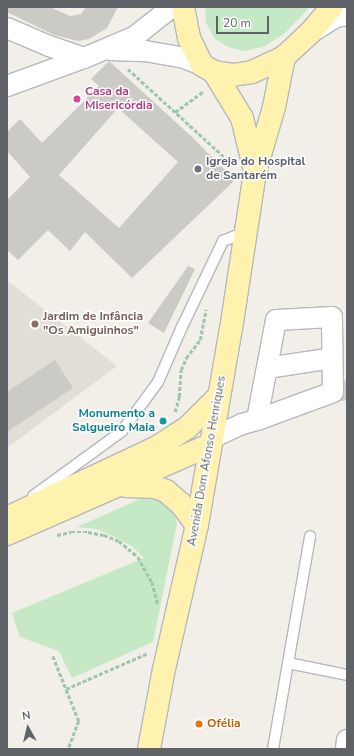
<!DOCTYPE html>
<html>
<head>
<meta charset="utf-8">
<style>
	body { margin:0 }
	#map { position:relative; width:354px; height:756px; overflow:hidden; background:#f1efe8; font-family:"Nunito Sans",sans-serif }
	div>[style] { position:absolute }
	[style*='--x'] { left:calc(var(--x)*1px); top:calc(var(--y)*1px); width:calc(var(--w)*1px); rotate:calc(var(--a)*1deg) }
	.education>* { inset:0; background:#e1ded6 }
	.green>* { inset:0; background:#c5e8c5 }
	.building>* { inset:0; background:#cccac5 }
	.street-tunnel>* { height:20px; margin-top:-10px; transform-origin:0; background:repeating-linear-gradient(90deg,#ccccc8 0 20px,transparent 0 30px) }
	.path>* { height:2.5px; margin-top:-1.25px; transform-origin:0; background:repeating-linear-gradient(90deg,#9cc7a9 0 4px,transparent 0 6px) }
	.roads { filter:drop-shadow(1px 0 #b5b8bc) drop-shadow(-1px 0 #b5b8bc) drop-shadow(0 1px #b5b8bc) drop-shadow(0 -1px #b5b8bc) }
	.lane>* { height:10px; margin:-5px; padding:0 5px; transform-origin:5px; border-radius:5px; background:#fff }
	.street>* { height:20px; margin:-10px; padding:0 10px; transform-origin:10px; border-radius:10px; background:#fff }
	.primary>* { height:22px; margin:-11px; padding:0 11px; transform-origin:11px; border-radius:11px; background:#fff2af }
	.dots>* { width:11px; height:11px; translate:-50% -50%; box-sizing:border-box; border:2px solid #fff; border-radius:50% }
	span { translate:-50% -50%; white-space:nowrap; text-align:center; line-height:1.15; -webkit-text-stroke:3px #fff; paint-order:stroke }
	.hotel-label { font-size:12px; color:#b23c85; font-weight:700 }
	.left { translate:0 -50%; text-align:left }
	.worship-label { font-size:12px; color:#5b616d; font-weight:700 }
	.education-label { font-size:12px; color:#785e54; font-weight:700 }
	.culture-label { font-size:12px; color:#0d838f; font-weight:700 }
	.right { translate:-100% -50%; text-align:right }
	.street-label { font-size:12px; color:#5f6368 }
	.food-label { font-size:12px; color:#c56008; font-weight:700 }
	.frame { position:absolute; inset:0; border:8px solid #5f6368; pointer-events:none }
	.north { position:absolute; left:8px; top:708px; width:40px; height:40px; -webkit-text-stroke:3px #fff; paint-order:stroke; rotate:352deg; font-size:11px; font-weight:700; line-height:16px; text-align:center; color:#5f6368 }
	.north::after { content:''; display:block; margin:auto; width:14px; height:18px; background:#5f6368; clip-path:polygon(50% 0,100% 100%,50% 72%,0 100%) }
	.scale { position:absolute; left:216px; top:16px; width:53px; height:18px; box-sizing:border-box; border:2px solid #5f6368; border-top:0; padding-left:5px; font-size:12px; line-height:14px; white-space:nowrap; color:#5f6368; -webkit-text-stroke:3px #fff; paint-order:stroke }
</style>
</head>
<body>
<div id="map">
	<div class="education">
		<i style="clip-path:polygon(9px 282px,117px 366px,7px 448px,7px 283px)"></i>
	</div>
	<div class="green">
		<i style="clip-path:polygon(205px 7px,310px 7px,285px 33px,265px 46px,245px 51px,228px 47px,215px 39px,206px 23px)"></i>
		<i style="clip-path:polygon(140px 499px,158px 499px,173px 510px,177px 523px,153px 642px,72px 678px,59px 651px,20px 637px,12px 613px,144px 558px,133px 547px,115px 537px,96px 529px,77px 527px)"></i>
	</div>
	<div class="building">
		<i style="clip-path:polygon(7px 7px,50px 7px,70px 16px,81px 14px,86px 7px,118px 7px,107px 28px,89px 39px,78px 41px,54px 35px,7px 12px)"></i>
		<i style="clip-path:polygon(evenodd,109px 61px,192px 137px,235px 180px,132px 278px,85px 232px,70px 251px,48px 230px,18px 260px,7px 250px,7px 200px,30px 177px,7px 151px,7px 132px,20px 119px,42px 143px,99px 86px,91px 79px,109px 61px,118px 108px,178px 162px,119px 228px,59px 175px,118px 108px)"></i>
		<i style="clip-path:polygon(188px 266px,195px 269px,164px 333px,148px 323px)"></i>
		<i style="clip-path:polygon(55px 360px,73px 388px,7px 432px,7px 392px)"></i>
	</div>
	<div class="street-tunnel">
		<i style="--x:333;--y:392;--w:14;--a:-8"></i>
	</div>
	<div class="path">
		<i style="--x:128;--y:69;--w:141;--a:42.4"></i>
		<i style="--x:175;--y:112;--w:36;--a:-36"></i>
		<i style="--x:175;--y:412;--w:16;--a:-75"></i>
		<i style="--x:179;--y:397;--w:27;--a:-86"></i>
		<i style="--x:181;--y:370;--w:13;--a:-67"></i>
		<i style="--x:186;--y:358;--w:23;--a:-52"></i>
		<i style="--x:200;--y:340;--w:31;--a:-79"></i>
		<i style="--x:57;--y:535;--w:14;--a:-12"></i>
		<i style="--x:71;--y:532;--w:17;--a:0"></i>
		<i style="--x:88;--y:532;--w:16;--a:11"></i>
		<i style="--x:104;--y:535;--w:16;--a:22"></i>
		<i style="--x:119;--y:541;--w:25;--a:40"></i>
		<i style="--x:138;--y:557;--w:29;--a:61"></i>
		<i style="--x:152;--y:582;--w:24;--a:75"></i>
		<i style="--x:53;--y:656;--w:70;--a:68.2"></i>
		<i style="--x:79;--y:721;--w:30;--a:111"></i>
		<i style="--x:66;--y:689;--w:90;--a:-23.7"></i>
	</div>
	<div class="roads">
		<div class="lane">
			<i style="--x:33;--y:496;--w:110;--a:-36.1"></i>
			<i style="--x:122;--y:431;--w:61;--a:-53.7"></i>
			<i style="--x:158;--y:382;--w:58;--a:-66.5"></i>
			<i style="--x:181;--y:329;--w:98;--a:-64.5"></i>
			<i style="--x:223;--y:241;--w:24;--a:-22"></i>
			<i style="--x:288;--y:663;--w:60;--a:11.5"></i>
			<i style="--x:273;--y:749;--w:216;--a:-80.1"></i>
		</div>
		<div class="street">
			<i style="--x:7;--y:28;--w:46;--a:23.2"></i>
			<i style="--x:49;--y:46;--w:37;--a:19"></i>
			<i style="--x:315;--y:30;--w:25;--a:-32"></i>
			<i style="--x:336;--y:17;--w:11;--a:-10"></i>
			<i style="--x:110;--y:50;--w:35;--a:2"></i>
			<i style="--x:145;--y:51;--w:40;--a:10"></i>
			<i style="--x:184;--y:58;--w:19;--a:21"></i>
			<i style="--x:7;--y:86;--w:82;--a:-20"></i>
			<i style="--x:84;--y:58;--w:54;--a:-22.8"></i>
			<i style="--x:134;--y:37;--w:48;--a:-38.3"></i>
			<i style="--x:267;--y:368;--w:66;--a:-8.7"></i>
			<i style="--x:212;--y:438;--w:33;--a:-25"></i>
			<i style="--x:242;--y:424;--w:16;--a:-15"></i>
			<i style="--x:257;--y:420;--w:81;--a:-20.2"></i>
			<i style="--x:333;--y:392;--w:75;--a:-90.8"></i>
			<i style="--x:332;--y:317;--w:56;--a:176.9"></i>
			<i style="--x:276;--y:320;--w:102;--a:100.8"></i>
			<i style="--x:346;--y:749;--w:9;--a:-84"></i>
		</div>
		<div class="primary">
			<i style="--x:183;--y:7;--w:32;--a:79"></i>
			<i style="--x:189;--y:38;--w:30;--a:64"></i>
			<i style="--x:202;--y:65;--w:14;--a:30"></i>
			<i style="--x:214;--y:72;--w:19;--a:9"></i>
			<i style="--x:233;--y:75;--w:19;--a:-9"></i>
			<i style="--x:252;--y:72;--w:35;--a:-25"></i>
			<i style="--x:284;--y:57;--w:35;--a:-43"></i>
			<i style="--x:310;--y:33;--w:34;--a:-50"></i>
			<i style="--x:214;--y:72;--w:54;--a:58.7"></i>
			<i style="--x:242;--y:118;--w:55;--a:76.2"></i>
			<i style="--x:126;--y:486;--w:29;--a:2"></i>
			<i style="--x:155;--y:487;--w:12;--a:20"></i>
			<i style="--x:166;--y:491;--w:20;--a:41"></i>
			<i style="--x:181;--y:504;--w:26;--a:53"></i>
			<i style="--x:7;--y:518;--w:168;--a:-25.3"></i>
			<i style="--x:159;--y:446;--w:33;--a:-33"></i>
			<i style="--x:187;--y:428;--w:45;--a:-45"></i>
			<i style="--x:7;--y:534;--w:222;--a:-23.7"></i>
			<i style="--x:149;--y:749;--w:81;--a:-79.4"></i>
			<i style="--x:164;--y:669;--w:148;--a:-77.1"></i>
			<i style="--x:197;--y:525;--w:199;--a:-80.2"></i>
			<i style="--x:231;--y:329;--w:159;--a:-81.3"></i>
			<i style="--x:255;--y:172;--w:68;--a:-73.7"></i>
			<i style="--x:274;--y:107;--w:51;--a:-78.7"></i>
		</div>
	</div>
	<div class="dots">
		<i style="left:77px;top:99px;background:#d1479c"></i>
		<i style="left:198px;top:169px;background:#6b7280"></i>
		<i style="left:35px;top:324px;background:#8d6e63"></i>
		<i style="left:163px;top:421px;background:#0f9aa8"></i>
		<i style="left:199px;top:724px;background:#e8710a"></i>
	</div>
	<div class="hotel-label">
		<span class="left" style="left:85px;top:99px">Casa da<br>Misericórdia</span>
	</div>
	<div class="worship-label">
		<span class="left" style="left:206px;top:169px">Igreja do Hospital<br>de Santarém</span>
	</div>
	<div class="education-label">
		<span class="left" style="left:43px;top:324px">Jardim de Infância<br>"Os Amiguinhos"</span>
	</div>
	<div class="culture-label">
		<span class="right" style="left:155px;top:421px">Monumento a<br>Salgueiro Maia</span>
	</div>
	<div class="street-label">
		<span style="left:207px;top:461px;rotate:-80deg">Avenida Dom Afonso Henriques</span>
	</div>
	<div class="food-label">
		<span class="left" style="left:207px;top:724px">Ofélia</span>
	</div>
	<div class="frame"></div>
	<div class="north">N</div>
	<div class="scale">20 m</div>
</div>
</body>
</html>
